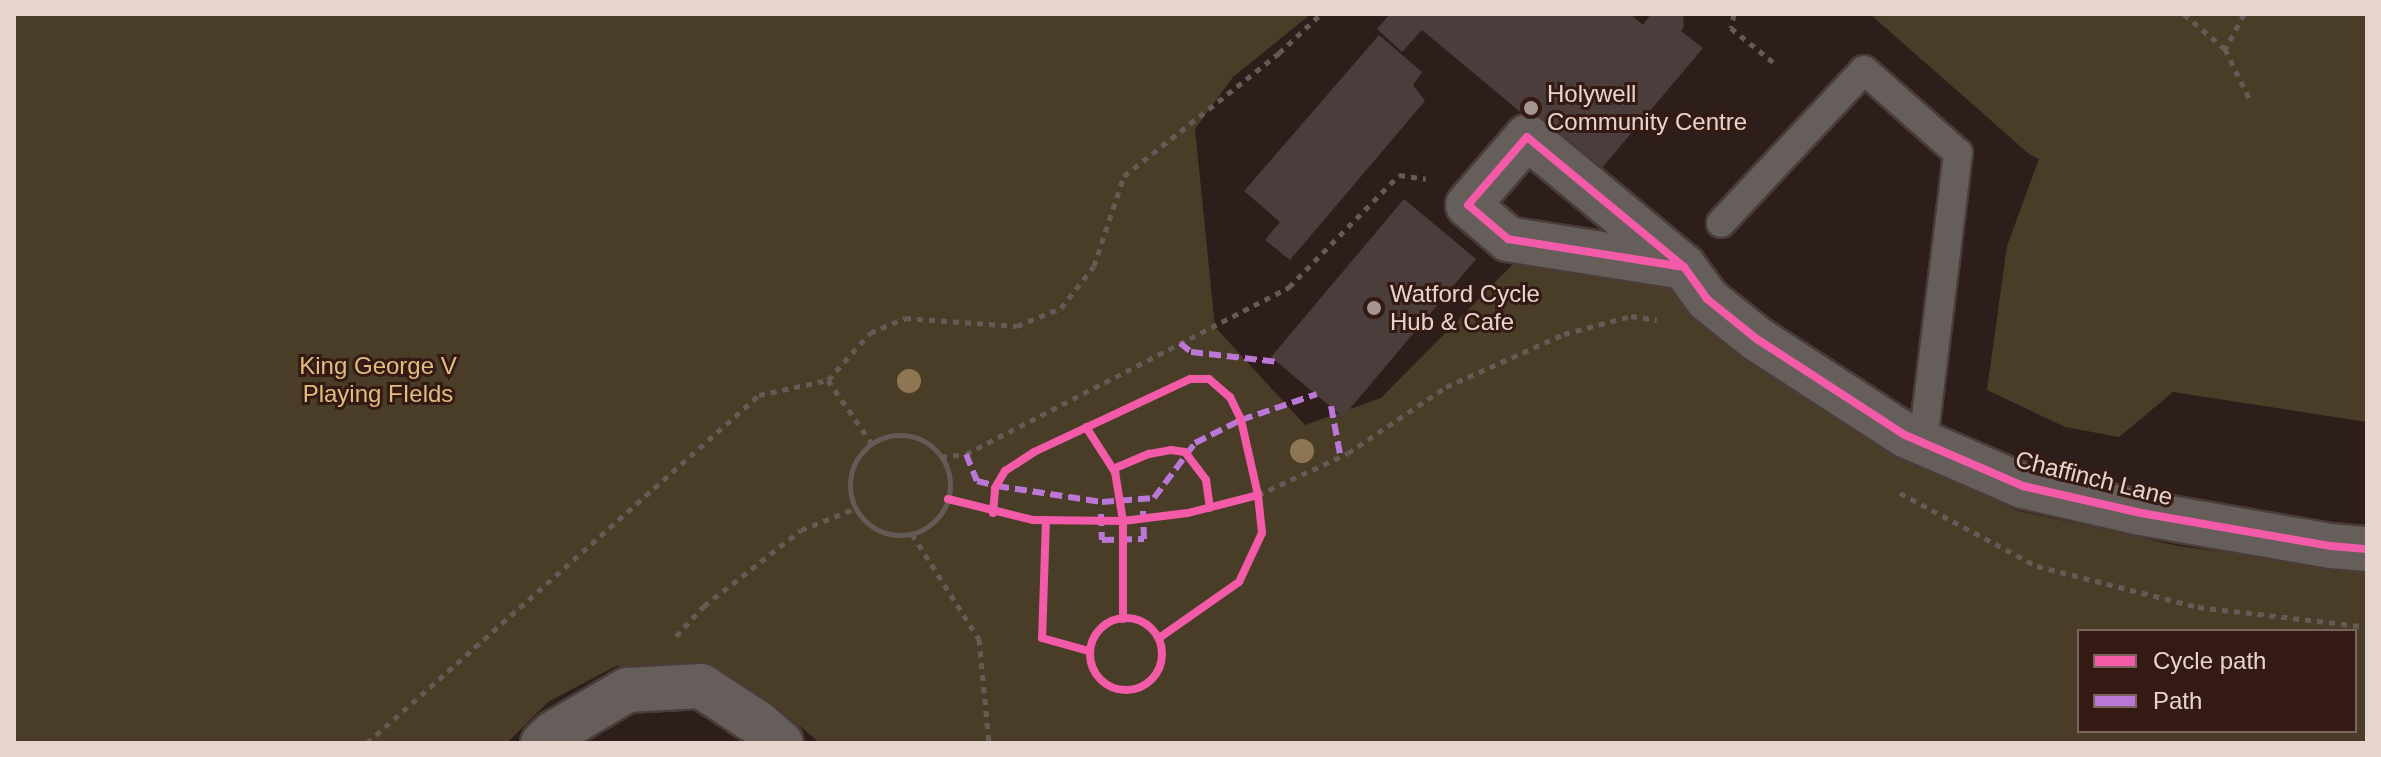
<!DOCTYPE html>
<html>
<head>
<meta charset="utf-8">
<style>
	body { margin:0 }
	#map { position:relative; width:2381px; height:757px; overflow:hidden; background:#2d1e1b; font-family:Helvetica,sans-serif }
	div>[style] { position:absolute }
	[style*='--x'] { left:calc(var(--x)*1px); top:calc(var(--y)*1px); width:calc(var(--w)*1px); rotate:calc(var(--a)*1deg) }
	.green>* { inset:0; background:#4a3d27 }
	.building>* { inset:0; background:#4a3d3c }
	.path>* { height:5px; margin-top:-2.5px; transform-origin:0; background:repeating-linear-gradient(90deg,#645b57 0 6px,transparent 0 12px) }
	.path>.ring { margin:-2.5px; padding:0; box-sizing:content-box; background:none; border:5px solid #645b57; border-radius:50% }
	.roads { filter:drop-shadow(2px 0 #493c39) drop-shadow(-2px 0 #493c39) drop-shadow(0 2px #493c39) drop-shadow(0 -2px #493c39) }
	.lane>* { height:28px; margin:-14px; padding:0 14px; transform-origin:14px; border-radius:14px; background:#655e5a }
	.street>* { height:44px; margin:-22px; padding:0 22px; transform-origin:22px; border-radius:22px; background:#655e5a }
	.quiet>* { height:6px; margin-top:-3px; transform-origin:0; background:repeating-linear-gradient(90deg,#ba77d6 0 12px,transparent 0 18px) }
	.cycleway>* { height:8px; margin:-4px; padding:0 4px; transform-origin:4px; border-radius:4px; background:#f35aa7 }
	.cycleway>.ring { margin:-4px; padding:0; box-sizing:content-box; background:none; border:8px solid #f35aa7; border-radius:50% }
	.trees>* { width:24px; height:24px; margin:-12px; border-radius:50%; background:#8f7652 }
	.dots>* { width:22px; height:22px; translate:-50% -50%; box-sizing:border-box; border:4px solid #351a13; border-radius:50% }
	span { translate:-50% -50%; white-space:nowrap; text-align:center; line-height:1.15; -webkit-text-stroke:6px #351a13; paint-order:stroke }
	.poi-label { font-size:24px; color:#e7d4cf }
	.left { translate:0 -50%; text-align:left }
	.park-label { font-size:24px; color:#e0be7f }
	.street-label { font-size:24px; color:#e7d4cf }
	.frame { position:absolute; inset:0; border:16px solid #e7d4cf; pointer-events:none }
	.legend { position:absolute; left:2077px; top:629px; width:280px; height:104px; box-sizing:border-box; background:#351a13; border:2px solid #7c645e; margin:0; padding:10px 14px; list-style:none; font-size:24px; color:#e7d4cf }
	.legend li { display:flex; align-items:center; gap:16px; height:40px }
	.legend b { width:40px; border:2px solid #7c645e }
</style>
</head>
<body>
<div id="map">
	<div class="green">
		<i style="clip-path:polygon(evenodd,14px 14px,1311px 14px,1233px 77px,1195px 129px,1215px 327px,1305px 425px,1381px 398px,1517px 260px,1682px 290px,1892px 451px,2015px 510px,2178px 546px,2367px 571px,2367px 743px,820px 743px,768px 700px,715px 676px,616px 666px,548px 702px,507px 743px,14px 743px,14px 14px,2079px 631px,2355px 631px,2355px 731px,2079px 731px,2079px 631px)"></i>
		<i style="clip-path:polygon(1870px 14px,2367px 14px,2367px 422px,2173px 392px,2119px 437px,2065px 427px,1987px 390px,2007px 246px,2039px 159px,2029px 154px)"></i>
	</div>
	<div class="building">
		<i style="clip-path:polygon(1390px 14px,1630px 14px,1643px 25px,1651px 14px,1683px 14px,1684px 27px,1681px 31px,1703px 48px,1596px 175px,1422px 30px,1402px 52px,1377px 29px)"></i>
		<i style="clip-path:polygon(1379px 35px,1422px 72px,1413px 85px,1425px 101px,1290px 260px,1265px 240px,1280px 222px,1244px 191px)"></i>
		<i style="clip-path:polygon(1404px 199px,1476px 259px,1343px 417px,1271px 357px)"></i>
	</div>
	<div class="path">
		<i style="--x:1734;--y:14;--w:14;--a:102"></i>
		<i style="--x:1731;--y:28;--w:54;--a:39"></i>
		<i style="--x:2184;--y:14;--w:54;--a:40.5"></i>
		<i style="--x:2244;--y:14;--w:40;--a:118"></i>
		<i style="--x:2225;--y:49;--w:55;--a:63.9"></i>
		<i style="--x:828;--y:380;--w:63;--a:-48.2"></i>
		<i style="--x:870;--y:333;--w:38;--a:-23"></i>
		<i style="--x:905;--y:318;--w:112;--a:4.1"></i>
		<i style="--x:1017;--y:326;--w:48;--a:-22.2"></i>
		<i style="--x:1061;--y:308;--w:53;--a:-51.8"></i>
		<i style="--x:1094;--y:266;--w:95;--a:-71.6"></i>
		<i style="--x:1124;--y:176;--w:198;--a:-38.4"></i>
		<i style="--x:1279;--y:53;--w:57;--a:-42.9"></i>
		<i class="ring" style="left:850px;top:435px;width:95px;height:95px"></i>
		<i style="--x:941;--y:457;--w:25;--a:-7"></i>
		<i style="--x:966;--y:454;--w:364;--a:-27.3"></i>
		<i style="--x:1289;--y:287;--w:157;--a:-45.5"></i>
		<i style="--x:1399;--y:175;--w:27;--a:8"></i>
		<i style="--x:1900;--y:493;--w:155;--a:28.1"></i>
		<i style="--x:2037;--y:566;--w:166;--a:14.3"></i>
		<i style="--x:2198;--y:607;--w:170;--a:6.7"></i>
		<i style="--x:1258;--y:495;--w:99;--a:-25"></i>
		<i style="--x:1348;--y:453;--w:118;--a:-34"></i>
		<i style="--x:1446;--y:387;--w:129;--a:-24.2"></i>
		<i style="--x:1564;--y:334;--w:69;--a:-15"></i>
		<i style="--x:1631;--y:316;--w:26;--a:9"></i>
		<i style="--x:912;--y:534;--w:125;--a:57.5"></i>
		<i style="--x:979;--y:639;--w:104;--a:84.5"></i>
		<i style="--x:676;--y:636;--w:41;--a:-47"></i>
		<i style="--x:704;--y:606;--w:123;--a:-38.1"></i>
		<i style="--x:801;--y:530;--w:59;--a:-21.8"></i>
		<i style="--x:367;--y:743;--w:524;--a:-41.6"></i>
		<i style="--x:759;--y:395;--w:71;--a:-12.3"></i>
		<i style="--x:828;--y:380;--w:78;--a:55.5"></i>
	</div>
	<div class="roads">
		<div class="lane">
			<i style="--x:1721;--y:223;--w:209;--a:-46.9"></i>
			<i style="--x:1864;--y:70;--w:125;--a:41.4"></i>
			<i style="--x:1958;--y:153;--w:291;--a:96.9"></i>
		</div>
		<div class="street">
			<i style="--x:1684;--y:267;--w:178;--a:-171"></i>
			<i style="--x:1508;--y:239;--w:52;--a:-139.6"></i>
			<i style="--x:1468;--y:205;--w:90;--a:-49.1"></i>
			<i style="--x:1527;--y:137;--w:204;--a:39.6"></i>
			<i style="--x:1684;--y:267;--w:39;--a:54"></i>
			<i style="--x:1707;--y:299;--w:64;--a:38.7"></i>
			<i style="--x:1757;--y:339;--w:176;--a:33"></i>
			<i style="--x:1905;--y:435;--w:129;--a:23.4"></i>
			<i style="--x:2023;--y:486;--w:121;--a:12.9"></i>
			<i style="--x:2141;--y:513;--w:193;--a:9.9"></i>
			<i style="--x:2331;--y:546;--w:36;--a:5"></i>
			<i style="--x:543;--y:743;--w:15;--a:-42"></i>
			<i style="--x:554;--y:733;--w:85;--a:-30.5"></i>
			<i style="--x:627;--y:690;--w:74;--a:-3.1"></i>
			<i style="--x:701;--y:686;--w:69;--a:33.2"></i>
			<i style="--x:759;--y:724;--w:29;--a:41"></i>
		</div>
	</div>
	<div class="quiet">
		<i style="--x:1180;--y:343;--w:14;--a:39"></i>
		<i style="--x:1191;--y:352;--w:89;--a:6.5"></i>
		<i style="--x:1331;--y:406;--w:49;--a:79.4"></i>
		<i style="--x:966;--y:454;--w:29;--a:68"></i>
		<i style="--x:977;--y:481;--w:21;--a:14"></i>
		<i style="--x:997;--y:486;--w:106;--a:8.7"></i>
		<i style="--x:1102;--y:502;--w:52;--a:-4.4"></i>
		<i style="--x:1154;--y:498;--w:69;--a:-53.3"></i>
		<i style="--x:1195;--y:443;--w:51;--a:-26.6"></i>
		<i style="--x:1241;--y:420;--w:80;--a:-18.9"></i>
		<i style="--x:1101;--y:514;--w:26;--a:88"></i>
		<i style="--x:1102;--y:540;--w:42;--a:-1.4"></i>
		<i style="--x:1144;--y:539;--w:28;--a:-92"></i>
	</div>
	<div class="cycleway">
		<i style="--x:1684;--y:267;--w:178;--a:-171"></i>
		<i style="--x:1508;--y:239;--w:52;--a:-139.6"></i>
		<i style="--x:1468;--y:205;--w:90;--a:-49.1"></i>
		<i style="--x:1527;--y:137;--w:204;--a:39.6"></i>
		<i style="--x:1684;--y:267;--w:39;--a:54"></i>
		<i style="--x:1707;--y:299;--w:64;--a:38.7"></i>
		<i style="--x:1757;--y:339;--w:176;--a:33"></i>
		<i style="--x:1905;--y:435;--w:129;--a:23.4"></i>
		<i style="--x:2023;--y:486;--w:121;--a:12.9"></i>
		<i style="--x:2141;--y:513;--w:193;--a:9.9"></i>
		<i style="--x:2331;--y:546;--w:36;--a:5"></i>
		<i style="--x:1086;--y:427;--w:54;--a:57.2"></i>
		<i style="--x:1115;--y:472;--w:50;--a:80.7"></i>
		<i style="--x:1123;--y:521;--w:98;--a:90"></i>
		<i style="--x:1113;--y:469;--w:39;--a:-23"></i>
		<i style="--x:1149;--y:454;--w:22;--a:-10"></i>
		<i style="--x:1171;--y:450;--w:14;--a:8"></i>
		<i style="--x:1185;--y:452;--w:35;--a:53"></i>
		<i style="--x:1206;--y:480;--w:28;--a:82"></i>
		<i style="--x:948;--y:499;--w:88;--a:13.9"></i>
		<i style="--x:1033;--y:520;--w:90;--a:0.6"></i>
		<i style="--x:1123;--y:521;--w:65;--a:-7"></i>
		<i style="--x:1188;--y:513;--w:72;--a:-14.4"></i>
		<i style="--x:993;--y:513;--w:25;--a:-85"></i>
		<i style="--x:995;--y:488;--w:20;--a:-60"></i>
		<i style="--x:1005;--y:471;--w:35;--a:-33"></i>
		<i style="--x:1034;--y:452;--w:172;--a:-25.1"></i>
		<i style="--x:1190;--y:379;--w:19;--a:0"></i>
		<i style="--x:1209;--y:379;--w:28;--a:41"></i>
		<i style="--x:1230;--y:397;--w:25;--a:64"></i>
		<i style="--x:1241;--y:420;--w:77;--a:77.2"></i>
		<i style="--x:1258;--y:495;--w:38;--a:84"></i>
		<i style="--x:1262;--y:533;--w:54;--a:115.1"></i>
		<i style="--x:1239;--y:582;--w:98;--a:145"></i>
		<i style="--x:1046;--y:520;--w:118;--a:91.9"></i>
		<i style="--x:1042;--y:638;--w:49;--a:15.5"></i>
		<i class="ring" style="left:1090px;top:618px;width:64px;height:64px"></i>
	</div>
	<div class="trees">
		<i style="left:909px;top:381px"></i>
		<i style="left:1302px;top:451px"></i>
	</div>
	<div class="dots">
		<i style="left:1531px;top:108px;background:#a69490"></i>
		<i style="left:1374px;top:308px;background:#a69490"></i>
	</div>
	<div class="poi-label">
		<span class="left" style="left:1547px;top:108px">Holywell<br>Community Centre</span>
		<span class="left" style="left:1390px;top:308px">Watford Cycle<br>Hub &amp; Cafe</span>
	</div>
	<div class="park-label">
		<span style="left:378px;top:380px">King George V<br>Playing FIelds</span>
	</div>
	<div class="street-label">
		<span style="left:2094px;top:478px;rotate:14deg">Chaffinch Lane</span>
	</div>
	<div class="frame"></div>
	<ul class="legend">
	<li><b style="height:10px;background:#f35aa7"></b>Cycle path</li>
	<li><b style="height:10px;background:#ba77d6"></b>Path</li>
	</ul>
</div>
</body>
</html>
